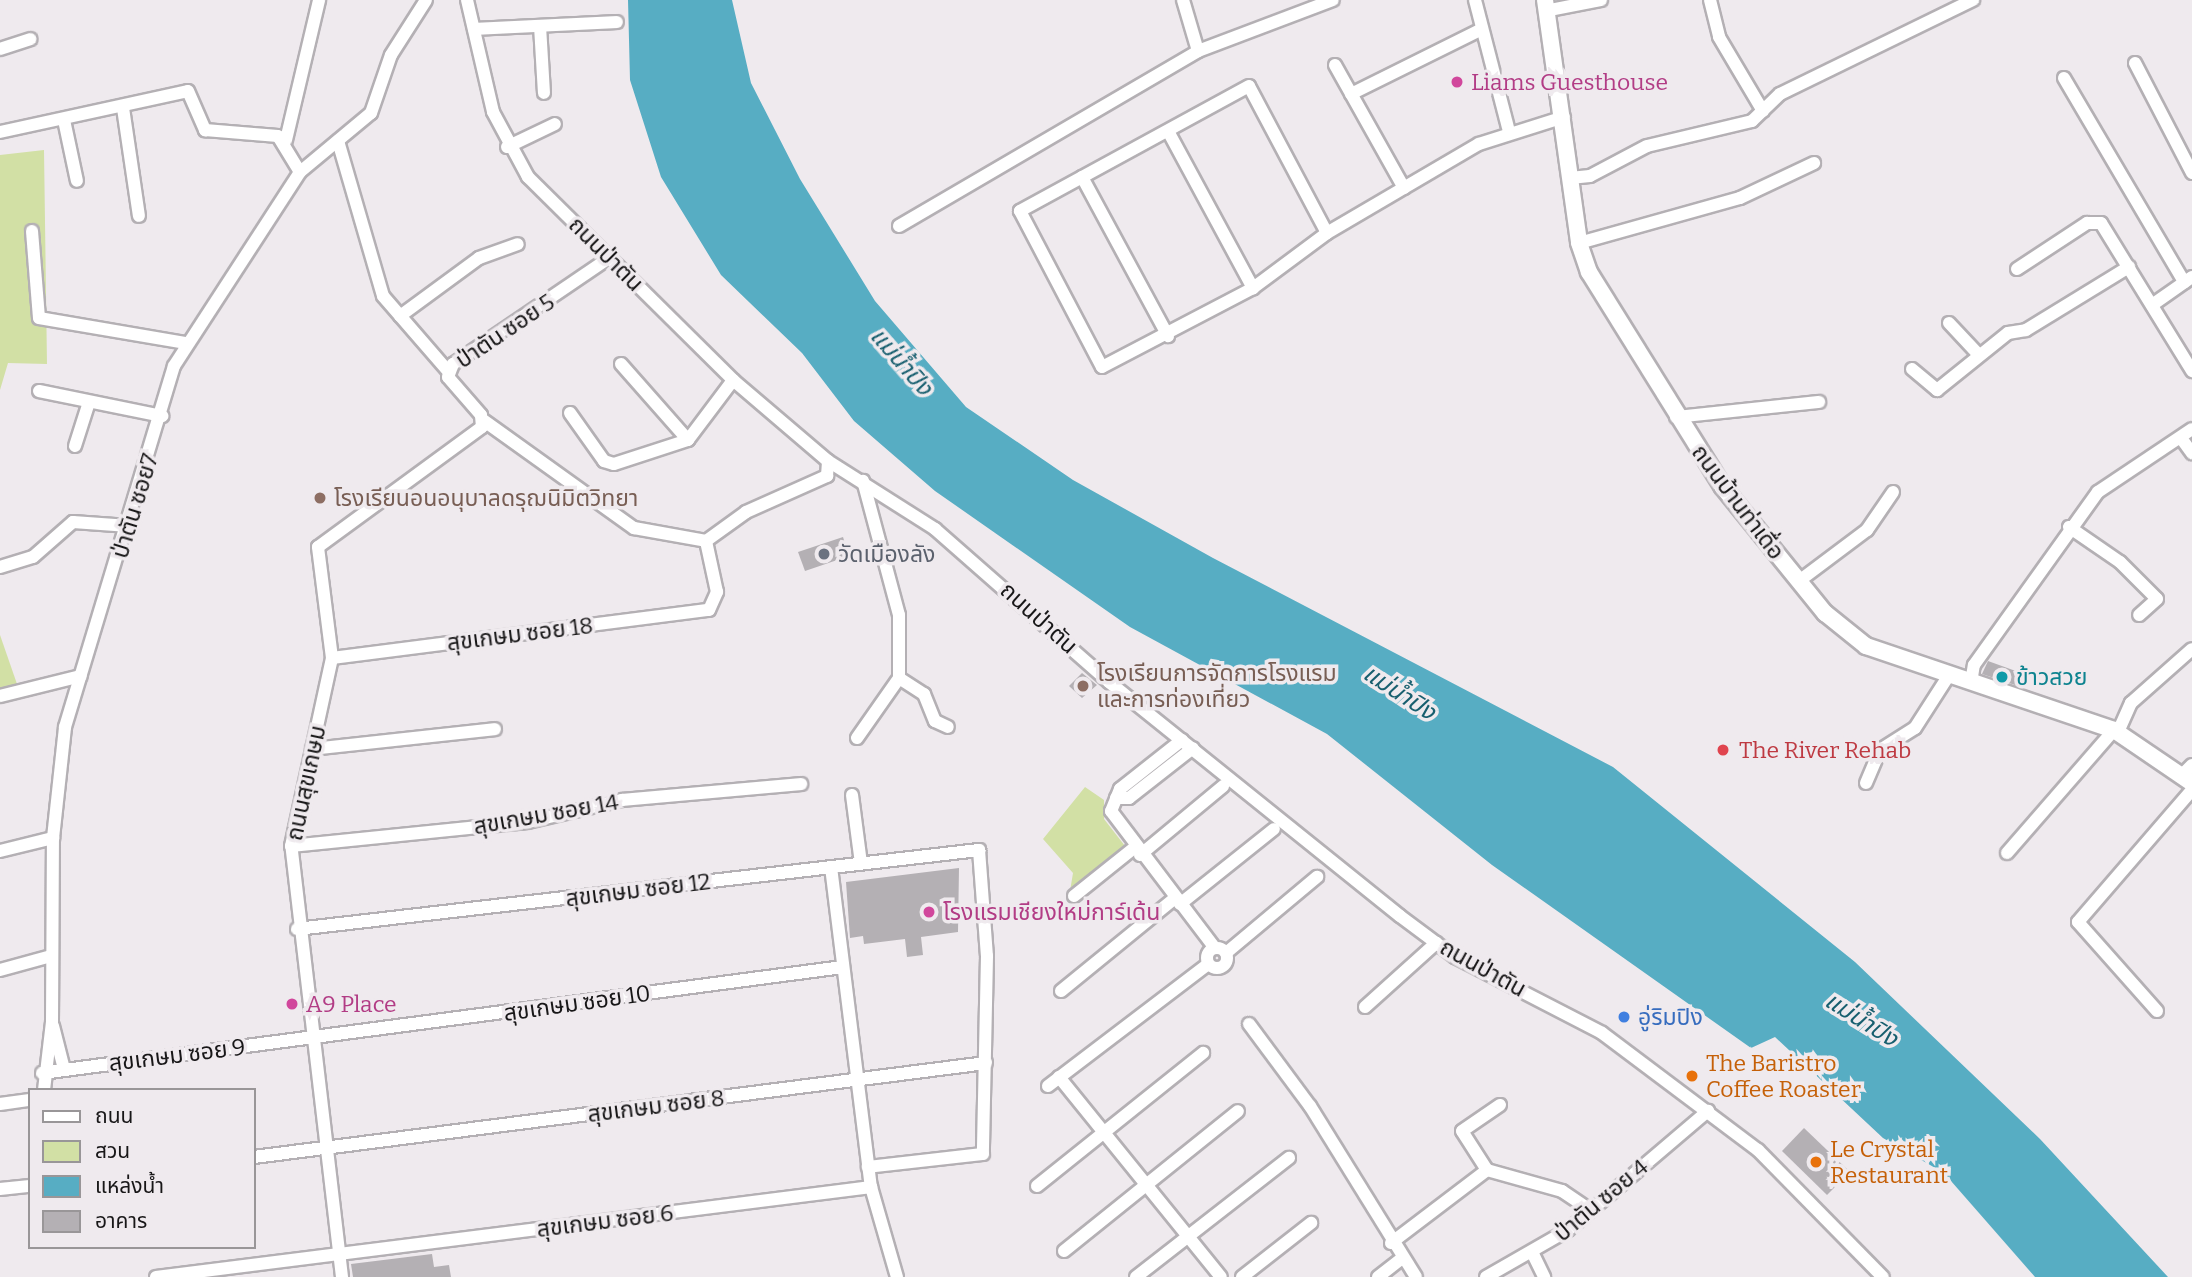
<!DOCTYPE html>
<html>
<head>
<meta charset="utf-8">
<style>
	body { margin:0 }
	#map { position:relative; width:2192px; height:1277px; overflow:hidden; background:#efeaee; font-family:Bitter,"Noto Sans Thai",serif }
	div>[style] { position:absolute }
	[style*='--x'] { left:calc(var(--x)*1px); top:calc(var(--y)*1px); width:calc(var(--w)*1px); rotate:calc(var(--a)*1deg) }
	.green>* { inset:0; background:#d2e0a5 }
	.water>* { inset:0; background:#57adc3 }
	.building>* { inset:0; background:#b4b0b4 }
	.roads { filter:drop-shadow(2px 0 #b4b0b4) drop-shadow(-2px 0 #b4b0b4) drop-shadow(0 2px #b4b0b4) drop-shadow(0 -2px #b4b0b4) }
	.minor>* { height:12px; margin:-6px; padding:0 6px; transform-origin:6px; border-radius:6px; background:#fff }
	.minor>.ring { margin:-6px; padding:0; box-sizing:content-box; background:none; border:12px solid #fff; border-radius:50% }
	.tertiary>* { height:16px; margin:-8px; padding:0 8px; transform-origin:8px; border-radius:8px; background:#fff }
	.dots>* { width:19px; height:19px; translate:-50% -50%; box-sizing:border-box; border:4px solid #efeaee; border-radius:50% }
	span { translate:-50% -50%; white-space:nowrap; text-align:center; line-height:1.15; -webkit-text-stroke:7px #efeaee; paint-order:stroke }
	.hotel-label { font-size:23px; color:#b23c85 }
	.left { translate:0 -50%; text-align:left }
	.street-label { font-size:23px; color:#181718 }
	.education-label { font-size:23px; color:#785e54 }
	.worship-label { font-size:23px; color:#5b616d }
	.culture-label { font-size:23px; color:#0d838f }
	.health-label { font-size:23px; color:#be3a42 }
	.shop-label { font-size:23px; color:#366cbe }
	.food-label { font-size:23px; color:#c56008 }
	.water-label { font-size:24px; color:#185f6f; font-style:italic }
	.legend { position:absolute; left:28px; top:1088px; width:228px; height:161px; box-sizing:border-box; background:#efeaee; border:2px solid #999698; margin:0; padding:9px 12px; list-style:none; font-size:21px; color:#181718 }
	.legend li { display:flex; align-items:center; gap:14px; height:35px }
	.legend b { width:35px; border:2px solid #999698 }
</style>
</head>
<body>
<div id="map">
	<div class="green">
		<i style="clip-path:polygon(44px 150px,47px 364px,8px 363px,0 390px,0 155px)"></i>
		<i style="clip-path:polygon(0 635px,17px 684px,0 689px)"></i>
		<i style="clip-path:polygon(1085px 787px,1104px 800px,1104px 819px,1125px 846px,1070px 891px,1073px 873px,1043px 839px)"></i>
	</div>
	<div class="water">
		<i style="clip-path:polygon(628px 0,732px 0,751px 83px,800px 179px,875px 301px,966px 407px,1073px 480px,1213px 558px,1613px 767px,1855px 962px,2040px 1139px,2168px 1277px,2035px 1277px,1944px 1173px,1883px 1138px,1775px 1037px,1751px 1048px,1492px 865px,1327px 734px,1130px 627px,935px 491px,854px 421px,802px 353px,721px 275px,661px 177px,630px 80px)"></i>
	</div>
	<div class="building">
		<i style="clip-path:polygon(843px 537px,849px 556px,805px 571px,798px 552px)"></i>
		<i style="clip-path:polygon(1988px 661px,2024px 674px,2018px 686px,1982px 674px)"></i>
		<i style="clip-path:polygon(1082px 673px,1097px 685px,1082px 698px,1069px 686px)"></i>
		<i style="clip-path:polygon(959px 868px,958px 932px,921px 937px,923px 955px,907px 957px,905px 939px,864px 944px,863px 936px,850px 938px,846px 882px)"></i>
		<i style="clip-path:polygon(1804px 1128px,1850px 1172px,1827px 1195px,1782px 1151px)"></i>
		<i style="clip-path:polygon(432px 1254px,434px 1267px,449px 1265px,451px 1277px,353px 1277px,351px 1264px)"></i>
	</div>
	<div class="roads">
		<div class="minor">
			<i style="--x:467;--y:0;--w:115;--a:76.9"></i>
			<i style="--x:493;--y:112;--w:74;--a:61.7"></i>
			<i style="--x:528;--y:177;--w:289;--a:44.7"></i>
			<i style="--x:733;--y:380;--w:125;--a:40.5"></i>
			<i style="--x:828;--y:461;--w:127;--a:32.4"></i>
			<i style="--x:935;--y:529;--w:232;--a:41.3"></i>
			<i style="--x:1109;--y:682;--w:373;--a:38.8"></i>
			<i style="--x:1400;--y:916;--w:69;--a:36.7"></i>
			<i style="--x:1455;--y:957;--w:165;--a:27.3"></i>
			<i style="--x:1602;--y:1033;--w:195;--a:36.9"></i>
			<i style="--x:1758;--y:1150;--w:178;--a:45.5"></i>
			<i style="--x:1183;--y:0;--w:53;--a:73.6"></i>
			<i style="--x:1475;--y:0;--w:135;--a:75.5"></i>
			<i style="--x:1710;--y:0;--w:38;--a:76"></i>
			<i style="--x:1719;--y:37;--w:86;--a:59.3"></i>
			<i style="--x:1550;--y:10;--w:52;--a:-11.1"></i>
			<i style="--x:540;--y:26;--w:67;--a:86.6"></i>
			<i style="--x:474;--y:29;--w:143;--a:-2.8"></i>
			<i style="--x:0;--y:49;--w:32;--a:-18"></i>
			<i style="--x:2135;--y:63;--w:124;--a:62.6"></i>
			<i style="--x:1335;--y:65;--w:141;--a:60.7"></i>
			<i style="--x:2064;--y:78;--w:237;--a:59.5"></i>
			<i style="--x:1351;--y:94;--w:146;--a:-26.4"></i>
			<i style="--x:123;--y:108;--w:109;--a:81.6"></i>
			<i style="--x:64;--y:120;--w:62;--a:78"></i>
			<i style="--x:1168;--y:131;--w:179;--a:61.6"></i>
			<i style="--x:0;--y:132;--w:192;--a:-12.3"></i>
			<i style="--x:188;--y:91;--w:43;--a:66.4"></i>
			<i style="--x:205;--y:130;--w:73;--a:4.7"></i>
			<i style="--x:278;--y:136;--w:42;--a:58.6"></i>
			<i style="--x:286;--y:140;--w:144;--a:-76.7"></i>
			<i style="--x:338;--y:141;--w:161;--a:73.8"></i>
			<i style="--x:383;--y:296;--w:99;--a:49.1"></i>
			<i style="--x:507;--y:147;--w:53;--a:-25.6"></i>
			<i style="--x:1082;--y:177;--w:181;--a:61.6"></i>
			<i style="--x:1570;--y:178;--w:20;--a:-6"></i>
			<i style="--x:1590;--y:176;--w:64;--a:-27.8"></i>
			<i style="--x:1647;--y:146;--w:108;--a:-13.4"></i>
			<i style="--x:1752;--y:121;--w:39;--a:-44"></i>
			<i style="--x:1780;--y:94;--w:215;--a:-26"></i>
			<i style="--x:899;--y:226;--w:346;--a:-30.3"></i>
			<i style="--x:1198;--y:51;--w:144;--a:-20.7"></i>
			<i style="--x:32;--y:231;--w:87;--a:85.4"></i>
			<i style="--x:39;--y:318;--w:148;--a:9.7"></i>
			<i style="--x:1327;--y:233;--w:166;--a:-118"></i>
			<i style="--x:1249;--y:86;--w:261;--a:151.4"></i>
			<i style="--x:1020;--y:211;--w:176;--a:62.3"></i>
			<i style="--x:1102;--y:367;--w:170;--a:-27.6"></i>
			<i style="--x:1253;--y:288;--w:92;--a:-36.6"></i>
			<i style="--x:1327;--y:233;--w:176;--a:-30.4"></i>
			<i style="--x:1479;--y:144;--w:89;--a:-17.6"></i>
			<i style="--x:1579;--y:243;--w:167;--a:-15.6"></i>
			<i style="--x:1740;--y:198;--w:82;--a:-25.3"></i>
			<i style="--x:2017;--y:269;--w:84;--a:-33.3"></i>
			<i style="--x:2087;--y:223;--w:14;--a:0"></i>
			<i style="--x:2101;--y:223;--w:174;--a:58.4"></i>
			<i style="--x:2152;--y:305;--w:49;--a:-35"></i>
			<i style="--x:400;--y:316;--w:98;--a:-36.3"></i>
			<i style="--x:479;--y:258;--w:41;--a:-19.7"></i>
			<i style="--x:1949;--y:323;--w:42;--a:46.9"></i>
			<i style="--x:621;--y:364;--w:101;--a:48.6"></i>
			<i style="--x:688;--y:440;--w:75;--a:-53.1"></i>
			<i style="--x:1912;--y:369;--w:33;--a:40"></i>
			<i style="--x:1937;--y:390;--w:91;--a:-38.8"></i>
			<i style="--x:2008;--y:333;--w:18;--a:-9"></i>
			<i style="--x:2026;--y:330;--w:121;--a:-31.5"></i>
			<i style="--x:39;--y:391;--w:126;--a:11.5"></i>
			<i style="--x:570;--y:413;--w:59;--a:54.7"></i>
			<i style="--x:604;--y:461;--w:10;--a:17"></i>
			<i style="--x:614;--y:464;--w:78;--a:-18"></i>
			<i style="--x:1676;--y:417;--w:144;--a:-6"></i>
			<i style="--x:483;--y:420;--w:186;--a:35.6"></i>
			<i style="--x:634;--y:528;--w:73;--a:10.2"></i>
			<i style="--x:2181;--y:438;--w:19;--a:54"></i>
			<i style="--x:75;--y:446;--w:46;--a:-72.3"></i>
			<i style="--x:2069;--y:527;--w:62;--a:34.5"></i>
			<i style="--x:2120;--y:562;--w:52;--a:45"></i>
			<i style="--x:2157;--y:599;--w:24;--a:138"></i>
			<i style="--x:0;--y:567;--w:34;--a:-17"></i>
			<i style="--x:33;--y:557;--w:53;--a:-41.2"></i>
			<i style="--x:73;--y:522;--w:56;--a:4.1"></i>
			<i style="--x:1799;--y:581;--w:85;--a:-36.9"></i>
			<i style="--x:1867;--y:530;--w:46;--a:-55.6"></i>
			<i style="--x:332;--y:658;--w:380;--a:-7.3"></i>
			<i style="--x:709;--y:610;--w:20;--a:-66"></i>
			<i style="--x:717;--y:592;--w:52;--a:-102.2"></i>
			<i style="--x:706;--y:541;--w:49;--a:-35.9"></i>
			<i style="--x:746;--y:512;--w:89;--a:-24"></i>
			<i style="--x:827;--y:476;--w:15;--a:-86"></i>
			<i style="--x:899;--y:678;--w:30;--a:33"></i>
			<i style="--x:924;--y:694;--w:29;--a:68"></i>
			<i style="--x:935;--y:721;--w:14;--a:25"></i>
			<i style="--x:1971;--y:683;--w:18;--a:-81"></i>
			<i style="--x:1974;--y:665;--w:213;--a:-54.4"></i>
			<i style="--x:2098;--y:492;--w:113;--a:-33.8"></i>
			<i style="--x:0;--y:696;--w:83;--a:-13.9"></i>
			<i style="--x:2118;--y:732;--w:32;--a:-66"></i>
			<i style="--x:2131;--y:703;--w:81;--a:-41.5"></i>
			<i style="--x:857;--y:738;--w:73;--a:-55"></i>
			<i style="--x:899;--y:678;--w:63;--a:-90"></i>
			<i style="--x:899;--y:615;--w:139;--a:-105"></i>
			<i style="--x:1182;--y:740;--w:79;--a:141.7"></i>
			<i style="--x:1120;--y:789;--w:24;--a:112"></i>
			<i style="--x:1111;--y:811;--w:172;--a:52.8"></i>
			<i style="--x:312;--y:749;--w:184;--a:-6.2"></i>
			<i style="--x:2182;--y:775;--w:14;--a:-45"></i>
			<i style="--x:1866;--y:783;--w:36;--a:-67"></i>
			<i style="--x:1880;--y:750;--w:41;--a:-32.2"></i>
			<i style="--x:1915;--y:728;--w:63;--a:-57.3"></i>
			<i style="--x:852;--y:795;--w:69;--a:82.5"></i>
			<i style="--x:1116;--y:798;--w:13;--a:0"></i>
			<i style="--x:1129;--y:798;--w:81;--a:-38"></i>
			<i style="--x:291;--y:846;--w:238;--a:-5.8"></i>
			<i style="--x:528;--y:822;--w:97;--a:-13.2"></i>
			<i style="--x:622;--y:800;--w:180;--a:-5.1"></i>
			<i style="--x:0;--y:851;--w:55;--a:-13.8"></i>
			<i style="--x:2007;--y:853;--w:163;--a:-49"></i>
			<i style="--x:1140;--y:855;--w:108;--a:-39.7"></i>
			<i style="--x:831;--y:867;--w:322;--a:82.9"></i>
			<i style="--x:871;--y:1187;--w:94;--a:73.9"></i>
			<i style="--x:1074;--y:896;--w:77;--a:-38.7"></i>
			<i style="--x:1180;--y:904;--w:120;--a:-38.6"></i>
			<i style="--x:297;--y:929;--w:687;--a:-6.61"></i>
			<i style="--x:979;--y:850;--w:106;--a:85.7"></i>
			<i style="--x:987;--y:956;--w:198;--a:91.2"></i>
			<i style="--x:983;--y:1154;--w:116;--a:173.6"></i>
			<i class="ring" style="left:1207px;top:948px;width:8px;height:8px"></i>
			<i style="--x:1226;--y:953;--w:119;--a:-39.9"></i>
			<i style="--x:0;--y:970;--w:53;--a:-15.4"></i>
			<i style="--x:1061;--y:991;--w:147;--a:-39.2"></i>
			<i style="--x:1365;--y:1007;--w:96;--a:-42"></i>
			<i style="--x:2157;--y:1011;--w:119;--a:-131.6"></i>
			<i style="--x:2078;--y:922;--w:174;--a:-49.2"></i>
			<i style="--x:1249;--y:1024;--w:102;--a:53.4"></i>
			<i style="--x:1310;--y:1106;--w:201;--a:58.2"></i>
			<i style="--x:53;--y:1026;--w:44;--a:75.7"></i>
			<i style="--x:42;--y:1073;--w:808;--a:-7.54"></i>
			<i style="--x:1059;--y:1077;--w:257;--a:51"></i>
			<i style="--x:1048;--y:1086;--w:201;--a:-37.3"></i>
			<i style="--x:44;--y:1090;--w:68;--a:-83.3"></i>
			<i style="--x:52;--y:1022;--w:184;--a:-89.7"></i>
			<i style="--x:53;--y:838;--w:112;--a:-83.8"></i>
			<i style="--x:65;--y:727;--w:377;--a:-73.2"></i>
			<i style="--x:174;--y:366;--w:231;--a:-57"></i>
			<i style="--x:300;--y:172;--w:92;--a:-39.7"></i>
			<i style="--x:371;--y:113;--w:61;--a:-71"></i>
			<i style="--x:391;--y:55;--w:65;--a:-57.5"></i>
			<i style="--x:0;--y:1104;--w:30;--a:-8"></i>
			<i style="--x:254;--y:1157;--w:738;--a:-7.32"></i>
			<i style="--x:1487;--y:1170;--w:46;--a:-122.7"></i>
			<i style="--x:1462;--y:1131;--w:46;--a:-34.4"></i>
			<i style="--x:1037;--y:1186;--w:213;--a:-38.7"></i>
			<i style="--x:0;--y:1189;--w:30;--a:-6"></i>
			<i style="--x:1391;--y:1243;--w:121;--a:-37.2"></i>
			<i style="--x:1487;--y:1170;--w:78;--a:15.6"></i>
			<i style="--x:1562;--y:1191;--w:32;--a:34"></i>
			<i style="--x:1064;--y:1251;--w:223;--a:-38.8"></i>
			<i style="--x:1532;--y:1252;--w:28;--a:64"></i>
			<i style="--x:156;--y:1277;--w:721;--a:-7.17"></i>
			<i style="--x:342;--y:1277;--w:434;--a:-96.7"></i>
			<i style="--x:291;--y:846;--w:192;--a:-77.7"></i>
			<i style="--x:332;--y:658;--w:112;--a:-97.2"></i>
			<i style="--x:318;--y:547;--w:203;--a:-36.2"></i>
			<i style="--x:482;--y:427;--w:12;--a:-95"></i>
			<i style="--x:481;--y:415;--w:50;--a:-131"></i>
			<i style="--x:448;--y:377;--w:14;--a:-69"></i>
			<i style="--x:453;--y:364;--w:189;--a:-34.2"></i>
			<i style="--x:1136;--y:1277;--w:194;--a:-37.9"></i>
			<i style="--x:1242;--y:1277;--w:88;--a:-38"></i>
			<i style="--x:1378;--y:1277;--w:29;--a:-38"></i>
			<i style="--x:1486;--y:1277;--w:95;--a:-29.8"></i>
			<i style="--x:1568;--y:1230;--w:184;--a:-40.4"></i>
		</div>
		<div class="tertiary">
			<i style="--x:1545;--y:0;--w:245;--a:82"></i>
			<i style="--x:1579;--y:243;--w:31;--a:71"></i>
			<i style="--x:1589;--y:272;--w:252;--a:58.1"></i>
			<i style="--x:1722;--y:486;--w:164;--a:51"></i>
			<i style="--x:1825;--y:613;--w:53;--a:38.8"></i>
			<i style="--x:1866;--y:646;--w:262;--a:18.7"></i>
			<i style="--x:2114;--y:730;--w:94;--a:34.2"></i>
		</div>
	</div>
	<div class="dots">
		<i style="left:1457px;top:82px;background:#d1479c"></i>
		<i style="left:320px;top:498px;background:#8d6e63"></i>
		<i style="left:824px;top:554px;background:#6b7280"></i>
		<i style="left:2002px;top:677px;background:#0f9aa8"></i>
		<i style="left:1083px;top:686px;background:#8d6e63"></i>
		<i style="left:1723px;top:750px;background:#e0444e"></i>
		<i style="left:929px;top:912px;background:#d1479c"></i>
		<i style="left:292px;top:1004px;background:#d1479c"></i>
		<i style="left:1624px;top:1017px;background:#3f7fe0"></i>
		<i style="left:1692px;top:1076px;background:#e8710a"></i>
		<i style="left:1816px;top:1162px;background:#e8710a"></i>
	</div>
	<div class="hotel-label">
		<span class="left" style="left:1471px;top:82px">Liams Guesthouse</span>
		<span class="left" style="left:943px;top:912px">โรงแรมเชียงใหม่การ์เด้น</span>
		<span class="left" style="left:306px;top:1004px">A9 Place</span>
	</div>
	<div class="street-label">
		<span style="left:606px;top:254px;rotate:45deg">ถนนป่าตัน</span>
		<span style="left:505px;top:331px;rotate:-34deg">ป่าตัน ซอย 5</span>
		<span style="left:1738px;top:502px;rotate:53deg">ถนนบ้านท่าเดื่อ</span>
		<span style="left:135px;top:506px;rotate:-73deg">ป่าตัน ซอย7</span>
		<span style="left:1039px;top:618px;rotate:42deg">ถนนป่าตัน</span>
		<span style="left:520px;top:634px;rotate:-7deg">สุขเกษม ซอย 18</span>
		<span style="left:306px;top:783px;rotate:-78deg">ถนนสุขเกษม</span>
		<span style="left:546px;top:814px;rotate:-10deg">สุขเกษม ซอย 14</span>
		<span style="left:638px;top:890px;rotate:-7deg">สุขเกษม ซอย 12</span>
		<span style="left:1483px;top:968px;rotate:29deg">ถนนป่าตัน</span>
		<span style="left:577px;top:1003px;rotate:-8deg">สุขเกษม ซอย 10</span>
		<span style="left:177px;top:1055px;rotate:-7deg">สุขเกษม ซอย 9</span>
		<span style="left:656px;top:1106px;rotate:-7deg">สุขเกษม ซอย 8</span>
		<span style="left:1601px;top:1200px;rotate:-40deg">ป่าตัน ซอย 4</span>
		<span style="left:605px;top:1221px;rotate:-7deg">สุขเกษม ซอย 6</span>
	</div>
	<div class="education-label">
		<span class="left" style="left:334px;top:498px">โรงเรียนอนอนุบาลดรุฌนิมิตวิทยา</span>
		<span class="left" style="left:1097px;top:686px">โรงเรียนการจัดการโรงแรม<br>และการท่องเที่ยว</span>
	</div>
	<div class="worship-label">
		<span class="left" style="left:838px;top:554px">วัดเมืองลัง</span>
	</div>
	<div class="culture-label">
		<span class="left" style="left:2016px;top:677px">ข้าวสวย</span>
	</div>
	<div class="health-label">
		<span class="left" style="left:1739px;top:750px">The River Rehab</span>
	</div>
	<div class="shop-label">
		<span class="left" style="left:1638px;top:1017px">อู่ริมปิง</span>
	</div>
	<div class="food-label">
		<span class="left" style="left:1706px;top:1076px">The Baristro<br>Coffee Roaster</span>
		<span class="left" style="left:1830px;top:1162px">Le Crystal<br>Restaurant</span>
	</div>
	<div class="water-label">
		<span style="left:901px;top:362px;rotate:49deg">แม่น้ำปิง</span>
		<span style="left:1399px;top:693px;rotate:33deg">แม่น้ำปิง</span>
		<span style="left:1861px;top:1020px;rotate:32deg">แม่น้ำปิง</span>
	</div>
	<ul class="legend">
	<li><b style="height:9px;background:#fff"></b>ถนน</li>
	<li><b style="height:19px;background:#d2e0a5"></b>สวน</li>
	<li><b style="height:19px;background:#57adc3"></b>แหล่งน้ำ</li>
	<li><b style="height:19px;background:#b4b0b4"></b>อาคาร</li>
	</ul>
</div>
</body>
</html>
